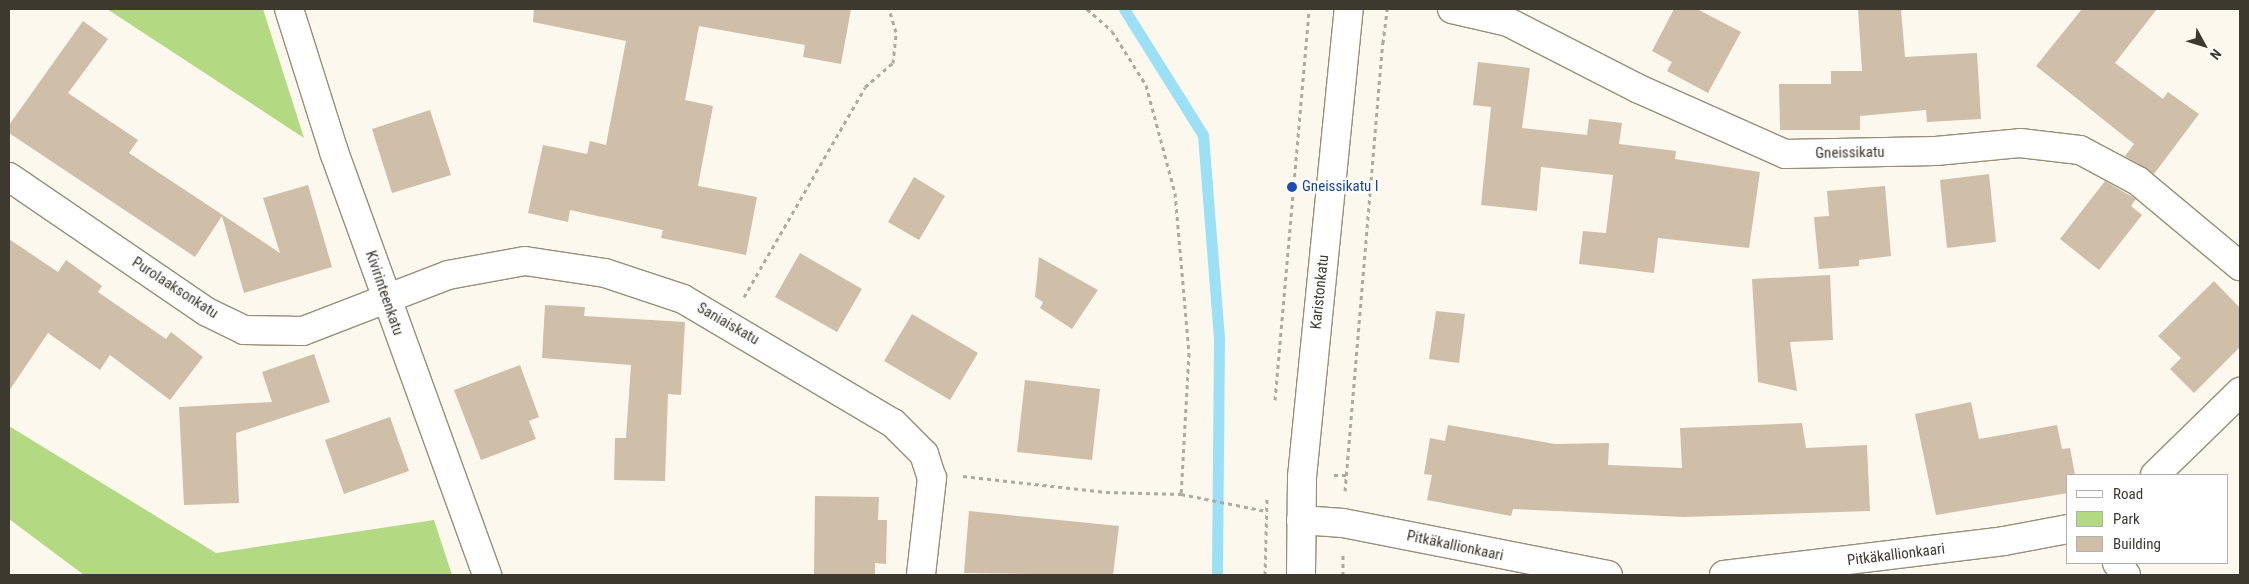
<!DOCTYPE html>
<html>
<head>
<meta charset="utf-8">
<style>
	body { margin:0 }
	#map { position:relative; width:2249px; height:584px; overflow:hidden; background:#fdf8ee; font-family:"Roboto Condensed",sans-serif }
	div>[style] { position:absolute }
	[style*='--x'] { left:calc(var(--x)*1px); top:calc(var(--y)*1px); width:calc(var(--w)*1px); rotate:calc(var(--a)*1deg) }
	.green>* { inset:0; background:#b3d983 }
	.stream>* { height:11px; margin:-5.5px; padding:0 5.5px; transform-origin:5.5px; border-radius:5.5px; background:#9ce0f6 }
	.building>* { inset:0; background:#cfbea8 }
	.path>* { height:3px; margin-top:-1.5px; transform-origin:0; background:repeating-linear-gradient(90deg,#afaaa0 0 4px,transparent 0 8px) }
	.roads { filter:drop-shadow(1px 0 #998e77) drop-shadow(-1px 0 #998e77) drop-shadow(0 1px #998e77) drop-shadow(0 -1px #998e77) }
	.street>* { height:28px; margin:-14px; padding:0 14px; transform-origin:14px; border-radius:14px; background:#fff }
	.secondary>* { height:28px; margin:-14px; padding:0 14px; transform-origin:14px; border-radius:14px; background:#fff }
	.dots>* { width:14px; height:14px; translate:-50% -50%; box-sizing:border-box; border:2px solid #fff; border-radius:50% }
	span { translate:-50% -50%; white-space:nowrap; text-align:center; line-height:1.15; -webkit-text-stroke:5px #fff; paint-order:stroke }
	.street-label { font-size:15px; color:#3e392f }
	.transit-label { font-size:15px; color:#164399 }
	.left { translate:0 -50%; text-align:left }
	.frame { position:absolute; inset:0; border:10px solid #3e392f; pointer-events:none }
	.legend { position:absolute; left:2066px; top:474px; width:162px; height:90px; box-sizing:border-box; background:#fff; border:1px solid #b2b0ac; margin:0; padding:6px 9px; list-style:none; font-size:15px; color:#3e392f }
	.legend li { display:flex; align-items:center; gap:10px; height:25px }
	.legend b { width:25px; border:1px solid #b2b0ac }
	.north { position:absolute; left:2179px; top:20px; width:50px; height:50px; -webkit-text-stroke:4px #fff; paint-order:stroke; rotate:129deg; font-size:14px; font-weight:700; line-height:20px; text-align:center; color:#3e392f }
	.north::after { content:''; display:block; margin:auto; width:18px; height:22px; background:#3e392f; clip-path:polygon(50% 0,100% 100%,50% 72%,0 100%) }
</style>
</head>
<body>
<div id="map">
	<div class="green">
		<i style="clip-path:polygon(107px 9px,263px 9px,304px 138px)"></i>
		<i style="clip-path:polygon(9px 426px,216px 553px,434px 520px,452px 575px,84px 575px,9px 519px)"></i>
	</div>
	<div class="stream">
		<i style="--x:1124;--y:9;--w:149;--a:57.9"></i>
		<i style="--x:1203;--y:135;--w:205;--a:85.5"></i>
		<i style="--x:1219;--y:339;--w:236;--a:90.5"></i>
	</div>
	<div class="building">
		<i style="clip-path:polygon(534px 9px,851px 9px,841px 64px,803px 57px,805px 45px,699px 26px,685px 100px,713px 106px,698px 186px,757px 197px,746px 255px,661px 238px,663px 230px,570px 210px,568px 222px,528px 213px,543px 145px,587px 154px,590px 141px,606px 145px,626px 41px,533px 22px)"></i>
		<i style="clip-path:polygon(1674px 9px,1697px 9px,1741px 32px,1708px 93px,1667px 71px,1672px 62px,1652px 51px)"></i>
		<i style="clip-path:polygon(1858px 9px,1901px 9px,1905px 57px,1977px 53px,1981px 119px,1927px 122px,1926px 110px,1860px 116px,1860px 130px,1780px 130px,1779px 84px,1831px 84px,1831px 71px,1862px 71px)"></i>
		<i style="clip-path:polygon(2082px 9px,2157px 9px,2115px 63px,2163px 99px,2168px 92px,2199px 114px,2154px 174px,2125px 156px,2134px 144px,2036px 66px)"></i>
		<i style="clip-path:polygon(83px 21px,108px 39px,68px 93px,138px 140px,129px 153px,280px 253px,263px 198px,308px 185px,332px 267px,244px 293px,222px 216px,195px 257px,9px 133px,9px 125px)"></i>
		<i style="clip-path:polygon(1478px 62px,1530px 68px,1522px 128px,1587px 135px,1589px 119px,1622px 123px,1619px 144px,1676px 151px,1675px 159px,1760px 172px,1749px 248px,1658px 238px,1654px 273px,1579px 264px,1583px 231px,1606px 233px,1613px 175px,1541px 167px,1537px 211px,1481px 205px,1491px 107px,1473px 105px)"></i>
		<i style="clip-path:polygon(430px 110px,451px 175px,392px 193px,372px 129px)"></i>
		<i style="clip-path:polygon(1989px 174px,1996px 242px,1947px 248px,1940px 180px)"></i>
		<i style="clip-path:polygon(914px 177px,945px 196px,919px 240px,888px 222px)"></i>
		<i style="clip-path:polygon(2105px 181px,2136px 199px,2131px 206px,2142px 215px,2099px 270px,2060px 239px)"></i>
		<i style="clip-path:polygon(1885px 186px,1891px 256px,1859px 260px,1859px 266px,1819px 269px,1814px 217px,1829px 216px,1827px 191px)"></i>
		<i style="clip-path:polygon(9px 239px,58px 272px,66px 260px,102px 286px,98px 292px,166px 339px,171px 332px,203px 357px,170px 400px,110px 355px,100px 370px,48px 333px,9px 391px)"></i>
		<i style="clip-path:polygon(800px 253px,862px 289px,837px 332px,775px 297px)"></i>
		<i style="clip-path:polygon(1039px 257px,1098px 290px,1072px 329px,1040px 308px,1043px 302px,1035px 297px)"></i>
		<i style="clip-path:polygon(1830px 275px,1833px 340px,1790px 342px,1797px 391px,1758px 382px,1752px 279px)"></i>
		<i style="clip-path:polygon(2214px 281px,2240px 308px,2240px 347px,2194px 393px,2170px 369px,2181px 358px,2158px 336px)"></i>
		<i style="clip-path:polygon(545px 305px,585px 307px,584px 316px,685px 322px,681px 395px,668px 394px,665px 481px,614px 480px,615px 438px,626px 438px,631px 365px,542px 358px)"></i>
		<i style="clip-path:polygon(1436px 311px,1465px 314px,1459px 363px,1429px 359px)"></i>
		<i style="clip-path:polygon(912px 314px,978px 353px,950px 400px,884px 361px)"></i>
		<i style="clip-path:polygon(314px 354px,330px 402px,236px 433px,239px 503px,184px 505px,179px 407px,272px 402px,262px 372px)"></i>
		<i style="clip-path:polygon(520px 365px,539px 417px,529px 421px,536px 439px,481px 460px,454px 390px)"></i>
		<i style="clip-path:polygon(1025px 380px,1100px 389px,1092px 460px,1017px 452px)"></i>
		<i style="clip-path:polygon(1971px 402px,1979px 439px,2057px 425px,2062px 449px,2070px 448px,2075px 475px,2068px 475px,2068px 493px,1936px 515px,1915px 414px)"></i>
		<i style="clip-path:polygon(390px 417px,409px 471px,344px 494px,325px 440px)"></i>
		<i style="clip-path:polygon(1802px 423px,1806px 448px,1867px 445px,1870px 511px,1684px 517px,1513px 509px,1511px 516px,1427px 500px,1432px 475px,1424px 474px,1430px 438px,1445px 441px,1448px 425px,1555px 444px,1609px 443px,1608px 465px,1682px 468px,1680px 428px)"></i>
		<i style="clip-path:polygon(815px 496px,879px 497px,878px 520px,887px 520px,886px 564px,875px 563px,875px 575px,814px 575px)"></i>
		<i style="clip-path:polygon(969px 511px,1119px 526px,1113px 575px,964px 573px)"></i>
	</div>
	<div class="path">
		<i style="--x:1087;--y:9;--w:33;--a:41"></i>
		<i style="--x:1112;--y:31;--w:64;--a:57.8"></i>
		<i style="--x:1146;--y:85;--w:112;--a:75"></i>
		<i style="--x:1175;--y:193;--w:161;--a:85"></i>
		<i style="--x:1189;--y:353;--w:141;--a:93.2"></i>
		<i style="--x:1383;--y:43;--w:34;--a:-83"></i>
		<i style="--x:744;--y:297;--w:242;--a:-60"></i>
		<i style="--x:865;--y:87;--w:37;--a:-41"></i>
		<i style="--x:893;--y:63;--w:31;--a:-84"></i>
		<i style="--x:896;--y:32;--w:24;--a:-107"></i>
		<i style="--x:1275;--y:400;--w:392;--a:-85"></i>
		<i style="--x:1334;--y:475;--w:12;--a:0"></i>
		<i style="--x:963;--y:476;--w:144;--a:6.4"></i>
		<i style="--x:1106;--y:492;--w:75;--a:1.5"></i>
		<i style="--x:1181;--y:494;--w:87;--a:11.3"></i>
		<i style="--x:1345;--y:491;--w:450;--a:-85.2"></i>
		<i style="--x:1265;--y:575;--w:79;--a:-88.5"></i>
		<i style="--x:1343;--y:575;--w:20;--a:-90"></i>
	</div>
	<div class="roads">
		<div class="street">
			<i style="--x:289;--y:9;--w:150;--a:72.5"></i>
			<i style="--x:334;--y:152;--w:450;--a:70.1"></i>
			<i style="--x:1452;--y:9;--w:57;--a:13.1"></i>
			<i style="--x:1508;--y:22;--w:147;--a:27.1"></i>
			<i style="--x:1639;--y:89;--w:160;--a:24"></i>
			<i style="--x:1785;--y:154;--w:151;--a:-1.1"></i>
			<i style="--x:1936;--y:151;--w:84;--a:-5.4"></i>
			<i style="--x:2020;--y:143;--w:60;--a:6.7"></i>
			<i style="--x:2080;--y:150;--w:66;--a:28.1"></i>
			<i style="--x:2138;--y:181;--w:133;--a:39.8"></i>
			<i style="--x:9;--y:177;--w:240;--a:34.3"></i>
			<i style="--x:207;--y:312;--w:41;--a:25.9"></i>
			<i style="--x:244;--y:330;--w:59;--a:1"></i>
			<i style="--x:303;--y:331;--w:155;--a:-21.1"></i>
			<i style="--x:448;--y:275;--w:78;--a:-10.3"></i>
			<i style="--x:525;--y:261;--w:81;--a:8.5"></i>
			<i style="--x:605;--y:273;--w:82;--a:18.4"></i>
			<i style="--x:683;--y:299;--w:244;--a:30.6"></i>
			<i style="--x:893;--y:423;--w:44;--a:45"></i>
			<i style="--x:924;--y:454;--w:25;--a:72"></i>
			<i style="--x:932;--y:478;--w:98;--a:96.5"></i>
			<i style="--x:2155;--y:475;--w:119;--a:-44.3"></i>
			<i style="--x:1301;--y:520;--w:42;--a:4.1"></i>
			<i style="--x:1343;--y:523;--w:270;--a:11.1"></i>
			<i style="--x:2117;--y:563;--w:15;--a:53"></i>
			<i style="--x:1724;--y:575;--w:282;--a:-6.9"></i>
			<i style="--x:2004;--y:541;--w:65;--a:-10.6"></i>
		</div>
		<div class="secondary">
			<i style="--x:1301;--y:575;--w:98;--a:-89.4"></i>
			<i style="--x:1302;--y:477;--w:470;--a:-84.3"></i>
		</div>
	</div>
	<div class="dots">
		<i style="left:1292px;top:187px;background:#1a4fb4"></i>
	</div>
	<div class="street-label">
		<span style="left:1850px;top:153px;rotate:-1deg">Gneissikatu</span>
		<span style="left:175px;top:288px;rotate:33deg">Purolaaksonkatu</span>
		<span style="left:1320px;top:292px;rotate:-84deg">Karistonkatu</span>
		<span style="left:384px;top:293px;rotate:71deg">Kivirinteenkatu</span>
		<span style="left:728px;top:324px;rotate:30deg">Saniaiskatu</span>
		<span style="left:1455px;top:546px;rotate:12deg">Pitkäkallionkaari</span>
		<span style="left:1896px;top:555px;rotate:-7deg">Pitkäkallionkaari</span>
	</div>
	<div class="transit-label">
		<span class="left" style="left:1302px;top:187px">Gneissikatu I</span>
	</div>
	<div class="frame"></div>
	<ul class="legend">
	<li><b style="height:6px;background:#fff"></b>Road</li>
	<li><b style="height:14px;background:#b3d983"></b>Park</li>
	<li><b style="height:14px;background:#cfbea8"></b>Building</li>
	</ul>
	<div class="north">N</div>
</div>
</body>
</html>
